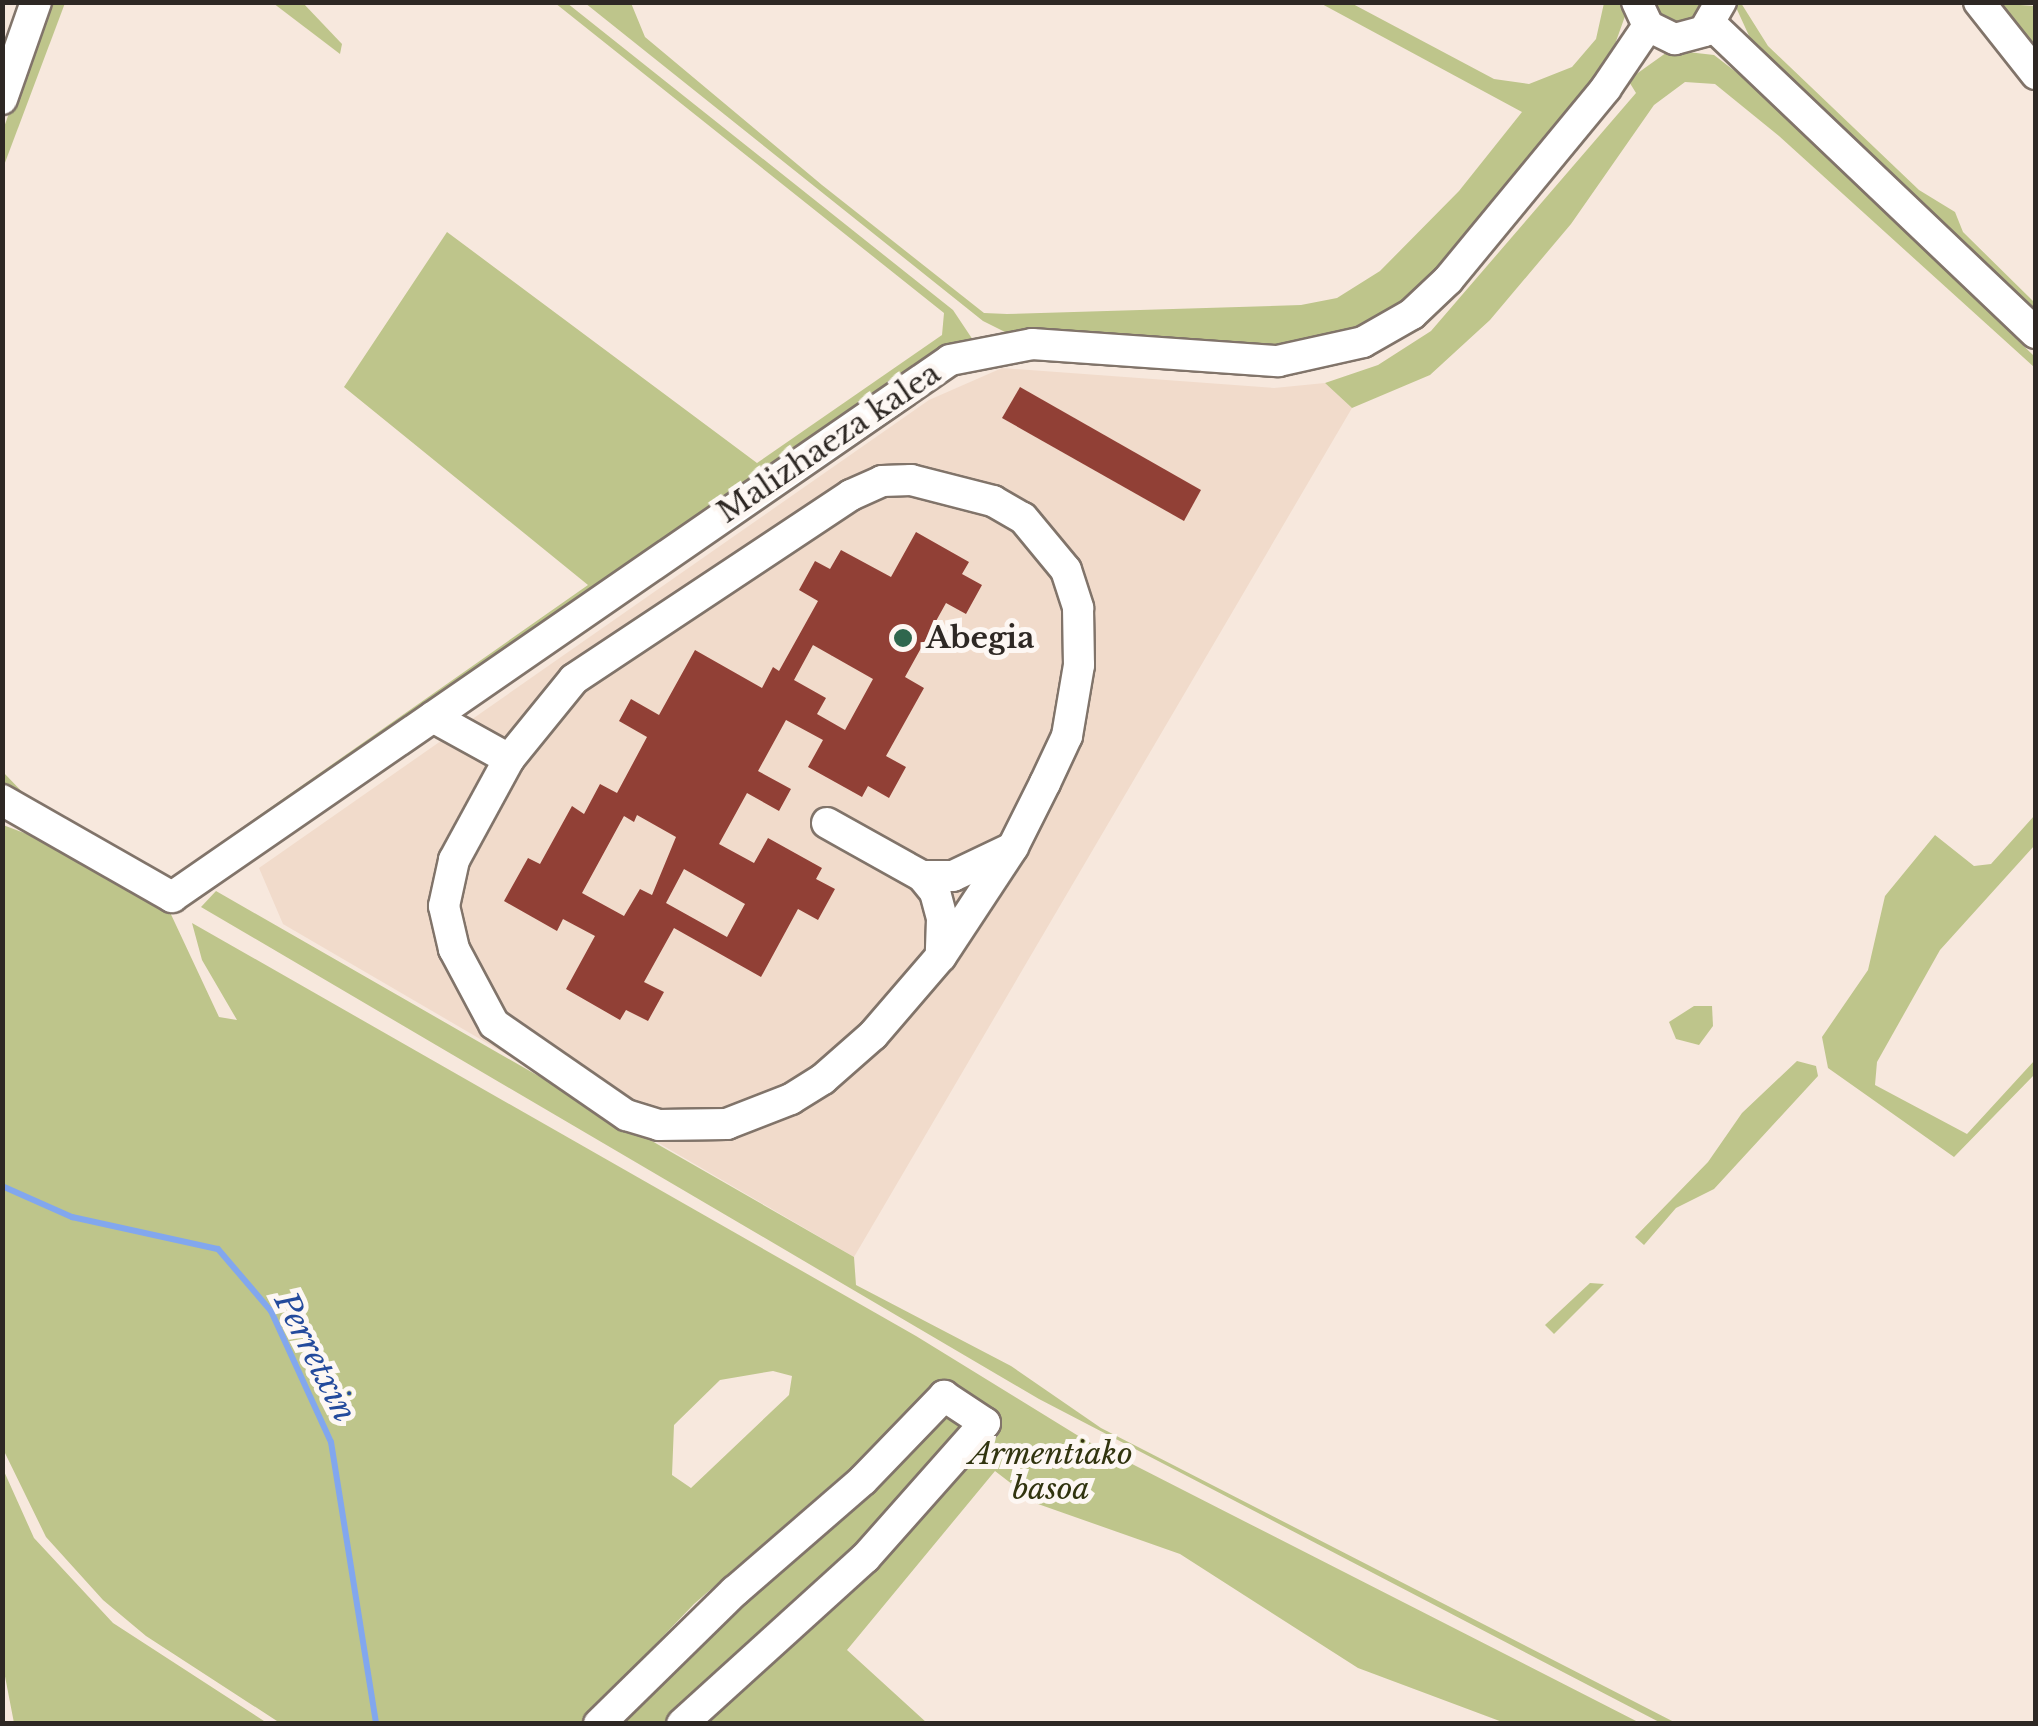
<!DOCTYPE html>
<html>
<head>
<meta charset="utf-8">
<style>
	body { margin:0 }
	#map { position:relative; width:2038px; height:1726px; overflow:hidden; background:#f7e8dd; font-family:"Libre Baskerville",serif }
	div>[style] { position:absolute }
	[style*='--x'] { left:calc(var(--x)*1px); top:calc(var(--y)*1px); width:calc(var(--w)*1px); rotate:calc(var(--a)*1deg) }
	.built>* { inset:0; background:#f1dbcb }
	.green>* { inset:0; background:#bec58b }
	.stream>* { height:6px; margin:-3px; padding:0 3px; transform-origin:3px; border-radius:3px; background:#82a7ee }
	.building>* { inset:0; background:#914036 }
	.roads { filter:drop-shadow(2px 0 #81746a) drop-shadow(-2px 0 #81746a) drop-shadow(0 2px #81746a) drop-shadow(0 -2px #81746a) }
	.minor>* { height:30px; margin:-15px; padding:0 15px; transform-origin:15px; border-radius:15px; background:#fff }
	.dots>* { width:28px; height:28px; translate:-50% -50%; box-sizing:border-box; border:5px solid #fdf7f3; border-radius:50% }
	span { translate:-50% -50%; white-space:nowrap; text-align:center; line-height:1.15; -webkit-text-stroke:10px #fdf7f3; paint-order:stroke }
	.street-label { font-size:30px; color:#2e2824 }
	.poi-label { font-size:30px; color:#2e2824; font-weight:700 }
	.left { translate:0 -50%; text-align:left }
	.park-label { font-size:30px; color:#31340f; font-style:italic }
	.water-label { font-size:32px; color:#234a9c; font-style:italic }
	.frame { position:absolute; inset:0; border:5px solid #2e2824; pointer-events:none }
</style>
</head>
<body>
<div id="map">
	<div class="built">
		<i style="clip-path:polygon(1002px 368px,1274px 388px,1325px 383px,1352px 408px,854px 1257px,283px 924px,259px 868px,929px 400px)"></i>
	</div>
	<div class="green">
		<i style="clip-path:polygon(1713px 2px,1692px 29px,1659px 22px,1649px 3px)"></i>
		<i style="clip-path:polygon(48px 3px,65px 3px,3px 168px,3px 130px)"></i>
		<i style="clip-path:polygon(273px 3px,303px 3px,342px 44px,340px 54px)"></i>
		<i style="clip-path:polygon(555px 3px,567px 3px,953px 310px,973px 340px,887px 385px,174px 881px,138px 873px,3px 793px,3px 772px,30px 800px,78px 833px,170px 878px,588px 585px,344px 387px,447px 232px,757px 463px,942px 335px,944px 313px)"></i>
		<i style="clip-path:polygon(585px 3px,631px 3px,645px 37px,822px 185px,984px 313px,1007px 314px,1301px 305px,1337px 298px,1380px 271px,1459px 191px,1522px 112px,1320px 3px,1351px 3px,1494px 79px,1529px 84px,1572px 67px,1596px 39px,1604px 3px,1629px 5px,1609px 61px,1515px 183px,1412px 296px,1346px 333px,1245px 350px,1005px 332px,983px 321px)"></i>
		<i style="clip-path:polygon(1734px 3px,1741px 3px,1768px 46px,1919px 190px,1955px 212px,1963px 232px,2035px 303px,2035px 316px,1756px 51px)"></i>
		<i style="clip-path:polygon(1993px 3px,2035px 6px,2035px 57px)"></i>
		<i style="clip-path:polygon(1670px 50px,1714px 55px,1762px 92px,2036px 358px,2035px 368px,1779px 136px,1715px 84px,1685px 82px,1654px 105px,1571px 224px,1490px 320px,1430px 375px,1352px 408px,1325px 383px,1378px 365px,1431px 331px,1636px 93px,1628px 80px)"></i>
		<i style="clip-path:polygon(2035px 815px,2035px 845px,1940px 950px,1877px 1062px,1875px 1085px,1967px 1134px,2035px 1060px,2035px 1074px,1954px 1157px,1828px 1068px,1822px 1037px,1868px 970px,1885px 896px,1935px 835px,1974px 866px,1991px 864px)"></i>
		<i style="clip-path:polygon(evenodd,3px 825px,72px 851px,168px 908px,219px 1017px,237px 1020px,202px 960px,192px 923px,916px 1336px,1085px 1440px,1640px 1723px,1505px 1723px,1358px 1668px,1180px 1554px,1038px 1504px,995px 1471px,847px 1650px,927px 1723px,704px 1723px,841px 1602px,974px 1461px,990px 1426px,940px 1390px,694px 1604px,580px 1723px,280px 1723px,146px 1636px,103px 1600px,46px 1537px,3px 1449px,3px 825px,773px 1371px,792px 1376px,789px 1395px,691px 1488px,672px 1475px,674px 1425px,720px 1380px,773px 1371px)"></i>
		<i style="clip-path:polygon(216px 891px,854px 1257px,856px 1285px,1011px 1366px,1101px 1428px,1676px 1723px,1661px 1723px,1039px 1399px,201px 907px)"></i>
		<i style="clip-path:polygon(1694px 1006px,1712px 1006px,1713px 1026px,1699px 1045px,1676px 1039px,1669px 1022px)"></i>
		<i style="clip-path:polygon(1797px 1061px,1816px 1066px,1818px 1076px,1714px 1189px,1676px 1208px,1644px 1245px,1635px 1237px,1708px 1162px,1742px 1113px)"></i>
		<i style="clip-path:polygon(1590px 1283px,1604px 1284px,1554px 1334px,1545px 1325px)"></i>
		<i style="clip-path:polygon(942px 1412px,966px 1430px,830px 1578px,663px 1723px,617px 1724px)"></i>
		<i style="clip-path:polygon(3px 1469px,34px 1538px,113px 1623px,267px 1723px,14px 1723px,3px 1666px)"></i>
	</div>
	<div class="stream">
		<i style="--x:2;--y:1186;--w:77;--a:23.9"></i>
		<i style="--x:72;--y:1217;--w:149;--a:12.4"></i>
		<i style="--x:218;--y:1249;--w:82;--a:49.5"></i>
		<i style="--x:271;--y:1311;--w:144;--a:65.4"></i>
		<i style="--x:331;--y:1442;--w:286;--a:80.9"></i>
	</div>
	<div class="building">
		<i style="clip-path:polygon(1020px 387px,1201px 490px,1184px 521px,1002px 418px)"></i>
		<i style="clip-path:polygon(evenodd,916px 532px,969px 562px,962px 574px,982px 585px,966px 614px,946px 603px,905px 677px,924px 688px,886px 756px,906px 767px,889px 798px,868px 786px,862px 797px,808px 767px,823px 740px,786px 720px,758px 771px,791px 789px,779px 811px,747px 793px,719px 844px,754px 863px,768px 838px,822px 868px,816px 879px,835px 889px,818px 920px,798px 909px,761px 977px,674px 928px,644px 982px,664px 992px,648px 1021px,626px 1010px,620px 1020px,566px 989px,595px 936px,563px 919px,557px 931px,504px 901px,528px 858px,540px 864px,572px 806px,584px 814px,600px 784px,617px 793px,647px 737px,619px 721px,631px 699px,659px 715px,695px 650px,762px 688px,773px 667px,779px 671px,818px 601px,799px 590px,815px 561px,830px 569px,841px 550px,891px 577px,916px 532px,813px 645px,873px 679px,845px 730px,817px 714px,826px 698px,794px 680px,813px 645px,916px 532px,637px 815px,676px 837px,652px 895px,640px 889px,624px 916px,582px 893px,624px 816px,634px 822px,637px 815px,916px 532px,684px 869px,745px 904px,727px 937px,666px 903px,684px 869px)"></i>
	</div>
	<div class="roads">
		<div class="minor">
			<i style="--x:1637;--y:2;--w:26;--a:65"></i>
			<i style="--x:1648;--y:26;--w:30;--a:26"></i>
			<i style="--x:1675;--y:39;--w:30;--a:-15"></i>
			<i style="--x:1704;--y:31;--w:34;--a:-60"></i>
			<i style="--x:1979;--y:2;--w:92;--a:51.6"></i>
			<i style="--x:1711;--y:24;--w:448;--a:43.6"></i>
			<i style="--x:2;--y:99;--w:103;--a:-70.7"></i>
			<i style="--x:911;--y:480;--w:85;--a:14.4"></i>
			<i style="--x:993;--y:501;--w:34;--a:30"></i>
			<i style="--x:1023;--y:518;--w:67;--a:50.4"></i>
			<i style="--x:1066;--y:570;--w:40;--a:72"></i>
			<i style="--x:1078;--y:608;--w:57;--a:89"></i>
			<i style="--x:1079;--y:665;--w:72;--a:99.6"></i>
			<i style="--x:1067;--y:736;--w:52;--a:115.1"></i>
			<i style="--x:1045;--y:783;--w:72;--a:116.6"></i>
			<i style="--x:1013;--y:847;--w:131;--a:123.4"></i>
			<i style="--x:941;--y:956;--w:104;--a:130.7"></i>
			<i style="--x:873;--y:1035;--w:67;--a:138.7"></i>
			<i style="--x:823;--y:1079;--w:38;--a:148"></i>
			<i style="--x:791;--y:1099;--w:69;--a:158.7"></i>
			<i style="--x:727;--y:1124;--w:68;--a:179.2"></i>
			<i style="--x:659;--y:1125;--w:34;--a:-163"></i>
			<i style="--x:626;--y:1115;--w:160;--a:-145.4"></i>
			<i style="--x:494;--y:1024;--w:85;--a:-118.1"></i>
			<i style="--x:454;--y:949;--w:44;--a:-103.1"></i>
			<i style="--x:444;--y:906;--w:47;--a:-77.7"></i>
			<i style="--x:454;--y:860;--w:115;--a:-61.4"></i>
			<i style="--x:509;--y:759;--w:103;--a:-50.9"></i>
			<i style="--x:574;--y:679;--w:333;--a:-33.6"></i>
			<i style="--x:851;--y:495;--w:34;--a:-24"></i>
			<i style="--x:882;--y:481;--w:29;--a:-2"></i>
			<i style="--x:433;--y:717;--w:87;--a:28.9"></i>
			<i style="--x:2;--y:800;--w:196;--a:29.7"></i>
			<i style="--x:172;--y:897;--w:945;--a:-34.61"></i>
			<i style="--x:950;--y:360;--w:84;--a:-11"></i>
			<i style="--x:1032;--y:344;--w:247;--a:4"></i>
			<i style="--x:1278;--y:361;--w:87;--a:-12.6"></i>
			<i style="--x:1363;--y:342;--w:56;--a:-29.7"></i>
			<i style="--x:1412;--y:314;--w:50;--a:-43.4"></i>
			<i style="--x:1448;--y:280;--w:249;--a:-50.5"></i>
			<i style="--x:1606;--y:88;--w:75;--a:-55.9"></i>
			<i style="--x:827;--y:823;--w:109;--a:29.2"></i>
			<i style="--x:922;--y:876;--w:21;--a:51"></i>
			<i style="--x:935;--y:892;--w:28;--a:75"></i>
			<i style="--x:942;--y:919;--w:37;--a:92"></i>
			<i style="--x:922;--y:876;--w:31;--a:0"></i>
			<i style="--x:953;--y:876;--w:61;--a:-25.3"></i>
			<i style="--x:599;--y:1724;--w:190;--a:-44.4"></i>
			<i style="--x:735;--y:1591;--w:169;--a:-40.9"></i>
			<i style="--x:863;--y:1480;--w:117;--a:-46"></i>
			<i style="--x:944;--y:1396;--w:49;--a:33.4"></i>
			<i style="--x:985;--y:1423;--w:181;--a:131.6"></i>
			<i style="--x:865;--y:1558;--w:247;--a:137.8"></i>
		</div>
	</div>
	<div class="dots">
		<i style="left:903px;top:638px;background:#2f674e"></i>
	</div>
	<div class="street-label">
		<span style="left:829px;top:443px;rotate:-34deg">Malizhaeza kalea</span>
	</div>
	<div class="poi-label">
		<span class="left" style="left:926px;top:638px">Abegia</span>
	</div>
	<div class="park-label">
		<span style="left:1051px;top:1471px">Armentiako<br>basoa</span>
	</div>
	<div class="water-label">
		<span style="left:315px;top:1357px;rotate:63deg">Perretxin</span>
	</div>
	<div class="frame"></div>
</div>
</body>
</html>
